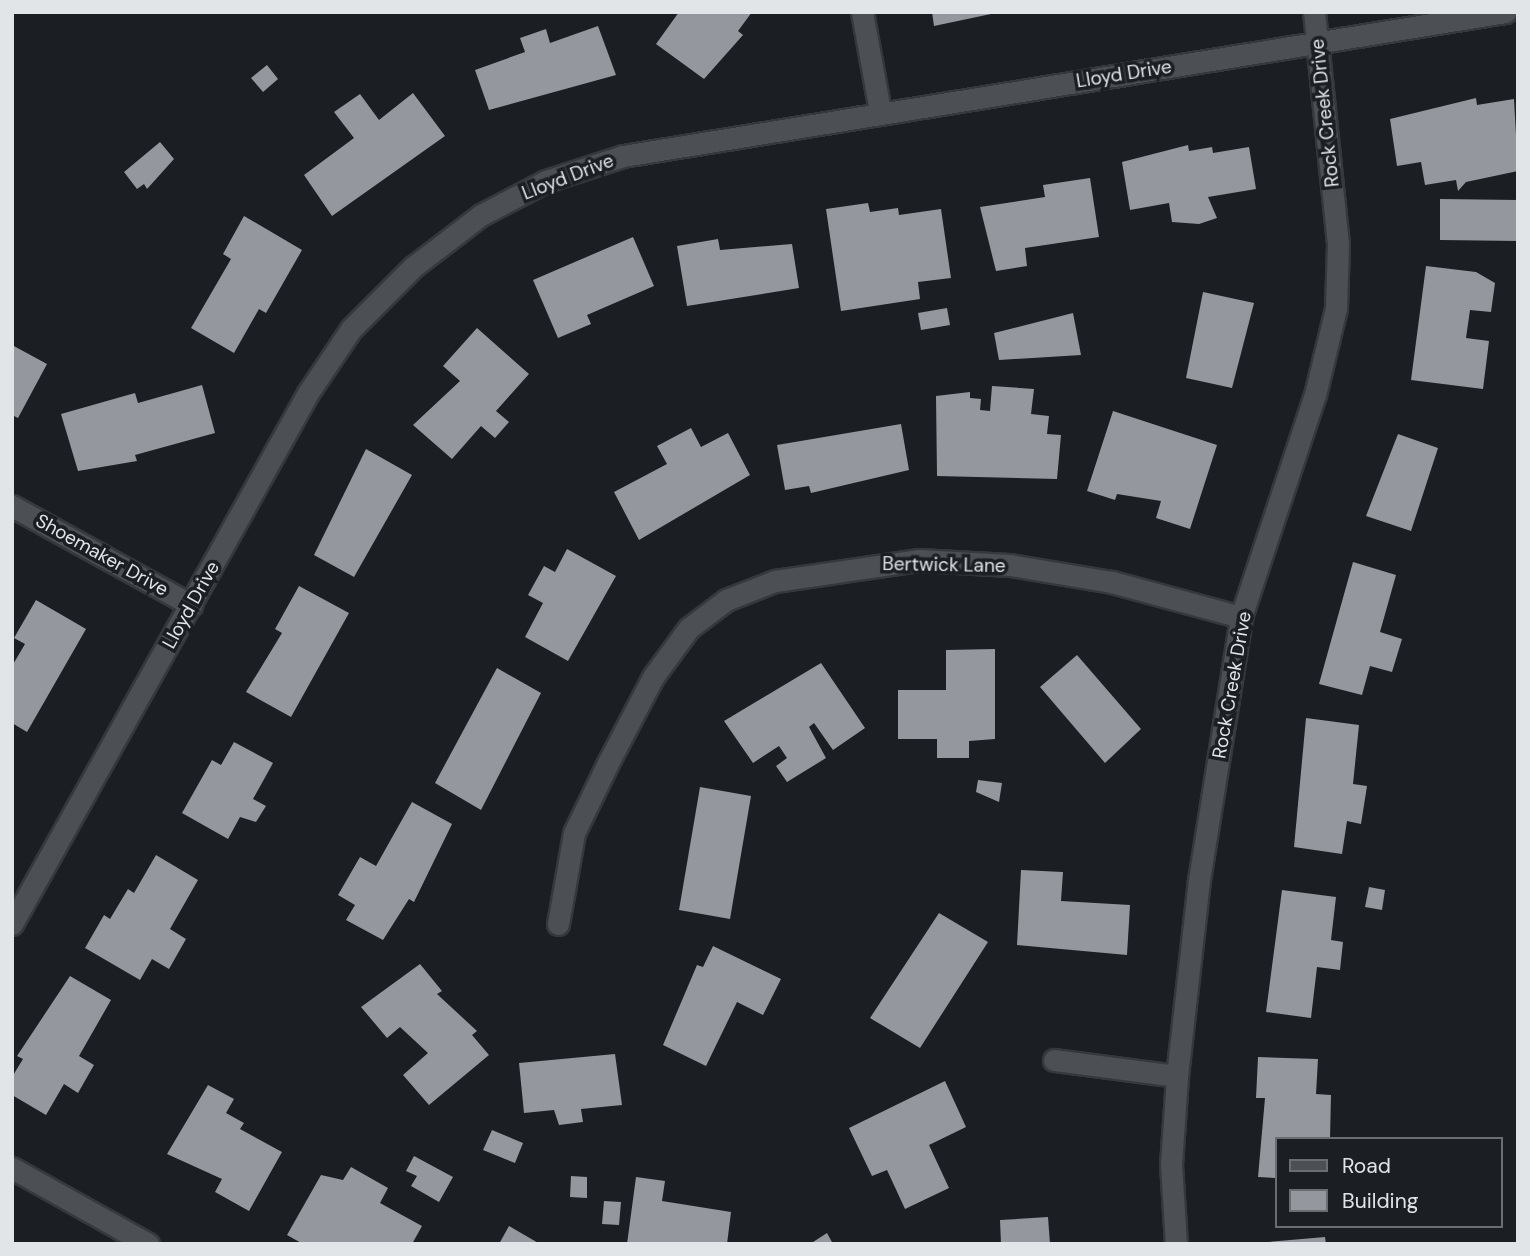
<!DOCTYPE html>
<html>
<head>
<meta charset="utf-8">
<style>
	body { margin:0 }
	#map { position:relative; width:1530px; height:1256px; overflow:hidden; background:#1b1e22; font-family:"DM Sans",sans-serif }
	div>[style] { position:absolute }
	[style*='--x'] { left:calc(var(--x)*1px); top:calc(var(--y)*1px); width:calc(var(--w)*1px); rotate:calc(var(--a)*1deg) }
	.building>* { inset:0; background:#94989e }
	.roads { filter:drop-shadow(2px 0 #36393c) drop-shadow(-2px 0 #36393c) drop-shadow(0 2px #36393c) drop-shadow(0 -2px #36393c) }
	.street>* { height:21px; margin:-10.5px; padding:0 10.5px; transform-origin:10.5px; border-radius:10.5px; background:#4c5055 }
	span { translate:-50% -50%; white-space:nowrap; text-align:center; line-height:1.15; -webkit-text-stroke:7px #1b1e22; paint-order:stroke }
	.street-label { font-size:19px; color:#e2e5e8 }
	.frame { position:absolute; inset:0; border:14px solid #e2e5e8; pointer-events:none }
	.legend { position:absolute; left:1275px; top:1137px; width:228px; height:91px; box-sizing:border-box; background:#1b1e22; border:2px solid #6b6e71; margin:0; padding:9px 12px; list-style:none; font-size:21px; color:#e2e5e8 }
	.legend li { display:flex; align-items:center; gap:14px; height:35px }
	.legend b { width:35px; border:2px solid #6b6e71 }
</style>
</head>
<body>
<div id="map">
	<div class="building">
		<i style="clip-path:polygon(679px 12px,752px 12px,738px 31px,743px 35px,704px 79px,656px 44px)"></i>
		<i style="clip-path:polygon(932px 12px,991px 12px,991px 14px,934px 26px)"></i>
		<i style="clip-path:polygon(598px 26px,616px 75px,489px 110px,475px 70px,525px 52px,520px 38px,546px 29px,550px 43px)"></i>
		<i style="clip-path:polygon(267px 65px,278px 79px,263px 92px,251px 78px)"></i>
		<i style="clip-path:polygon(413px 93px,445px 136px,332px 216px,304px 175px,354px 138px,334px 112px,360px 94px,379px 120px)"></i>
		<i style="clip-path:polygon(1476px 98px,1477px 105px,1514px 99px,1518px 171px,1466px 182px,1458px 191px,1456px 180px,1425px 185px,1421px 162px,1397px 166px,1390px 119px)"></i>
		<i style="clip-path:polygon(160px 142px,174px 159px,147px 189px,144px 184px,137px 189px,124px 172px)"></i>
		<i style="clip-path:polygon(1188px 145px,1189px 151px,1212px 147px,1213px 153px,1249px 147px,1256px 189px,1208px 197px,1217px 218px,1199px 224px,1172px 222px,1169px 203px,1130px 210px,1122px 162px)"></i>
		<i style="clip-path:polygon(1090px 178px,1099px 237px,1025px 248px,1027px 266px,996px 271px,980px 207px,1045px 197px,1043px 185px)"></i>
		<i style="clip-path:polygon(1440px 199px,1518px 200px,1518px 241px,1440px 240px)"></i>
		<i style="clip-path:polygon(868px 203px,870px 212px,898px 208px,899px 215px,941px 209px,951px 278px,918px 282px,920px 299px,841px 311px,826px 209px)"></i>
		<i style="clip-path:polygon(244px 216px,302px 250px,266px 313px,259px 309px,234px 353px,191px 328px,231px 259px,223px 254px)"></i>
		<i style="clip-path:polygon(633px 237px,654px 286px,587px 315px,591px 324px,558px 338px,533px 280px)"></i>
		<i style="clip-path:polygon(718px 239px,720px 250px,792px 244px,799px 288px,687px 306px,677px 246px)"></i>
		<i style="clip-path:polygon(1426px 266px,1476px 272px,1495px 283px,1491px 312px,1470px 310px,1466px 338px,1489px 341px,1483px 389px,1411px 380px)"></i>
		<i style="clip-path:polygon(1203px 292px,1254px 303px,1232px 388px,1186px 378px)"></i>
		<i style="clip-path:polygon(947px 308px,950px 325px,921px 330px,918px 313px)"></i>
		<i style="clip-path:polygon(1073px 313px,1081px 355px,999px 360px,994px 333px)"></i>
		<i style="clip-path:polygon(477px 328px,529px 374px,496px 411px,509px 422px,495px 438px,481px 426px,452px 459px,413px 425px,460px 381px,443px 366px)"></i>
		<i style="clip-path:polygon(12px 345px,47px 364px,18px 418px,12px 415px)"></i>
		<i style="clip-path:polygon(202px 385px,215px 433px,135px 455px,137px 461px,78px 471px,61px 414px,135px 393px,138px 403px)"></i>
		<i style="clip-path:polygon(992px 386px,1034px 389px,1031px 414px,1049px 416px,1047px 434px,1061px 435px,1057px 479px,937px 476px,936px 396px,970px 392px,970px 398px,981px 399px,980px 410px,990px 411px)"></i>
		<i style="clip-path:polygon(1113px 411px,1217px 445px,1190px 529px,1156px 518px,1161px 501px,1117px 494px,1115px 500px,1087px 491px)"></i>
		<i style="clip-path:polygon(901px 424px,909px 470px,811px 493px,809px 486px,785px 490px,777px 445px)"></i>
		<i style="clip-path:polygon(691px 428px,701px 447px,728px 433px,750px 475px,639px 540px,614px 492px,667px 464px,657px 446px)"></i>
		<i style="clip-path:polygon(1398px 434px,1438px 448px,1411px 531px,1366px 516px)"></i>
		<i style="clip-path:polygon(366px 449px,412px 475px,354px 577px,314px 555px)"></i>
		<i style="clip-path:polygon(567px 549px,616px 576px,568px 661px,525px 637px,543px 603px,528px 595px,544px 566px,555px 572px)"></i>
		<i style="clip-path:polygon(1353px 562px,1396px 575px,1380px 632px,1402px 639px,1392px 672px,1370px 666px,1362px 695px,1319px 684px)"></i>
		<i style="clip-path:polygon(299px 586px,349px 613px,291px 717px,246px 692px,282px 633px,275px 629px)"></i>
		<i style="clip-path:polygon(36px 600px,86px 629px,27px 732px,12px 723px,12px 666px,25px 644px,14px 638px)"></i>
		<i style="clip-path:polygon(995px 649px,995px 739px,969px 741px,969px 758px,937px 758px,937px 739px,898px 739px,898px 690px,946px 690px,946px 650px)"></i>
		<i style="clip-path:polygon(1077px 655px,1141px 729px,1105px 763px,1040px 687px)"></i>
		<i style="clip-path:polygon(821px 663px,865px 728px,833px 750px,814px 723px,809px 727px,826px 758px,787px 782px,776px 766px,787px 758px,779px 746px,753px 763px,724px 721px)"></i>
		<i style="clip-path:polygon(497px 668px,541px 693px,481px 810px,435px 783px)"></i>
		<i style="clip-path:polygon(1306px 718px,1359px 725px,1353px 784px,1367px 786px,1361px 824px,1347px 821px,1342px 854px,1294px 847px)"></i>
		<i style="clip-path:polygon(234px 742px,273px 763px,253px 799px,266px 806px,256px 822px,240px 817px,228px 839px,182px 813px,212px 760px,221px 765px)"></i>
		<i style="clip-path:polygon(978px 780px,1002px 783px,999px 802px,976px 792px)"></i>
		<i style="clip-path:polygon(700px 787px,751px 796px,730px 919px,679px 910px)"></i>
		<i style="clip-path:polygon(412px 802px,452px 824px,414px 902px,409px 899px,383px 940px,346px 920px,355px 905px,338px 895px,360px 857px,376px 866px)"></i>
		<i style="clip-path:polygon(156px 855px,198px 880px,170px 929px,186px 939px,169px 969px,152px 959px,140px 980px,85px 948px,104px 915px,110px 919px,128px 889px,134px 893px)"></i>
		<i style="clip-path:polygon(1021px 870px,1063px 872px,1061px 901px,1130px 905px,1127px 955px,1017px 945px)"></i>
		<i style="clip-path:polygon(1369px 887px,1385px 890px,1382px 910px,1365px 907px)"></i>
		<i style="clip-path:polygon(1282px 890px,1336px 897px,1331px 940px,1343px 942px,1340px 970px,1317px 967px,1311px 1018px,1266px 1012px)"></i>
		<i style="clip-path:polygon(939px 913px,988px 942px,920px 1048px,870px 1018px)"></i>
		<i style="clip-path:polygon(713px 946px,781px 979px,763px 1015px,737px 1002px,706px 1066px,663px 1045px,697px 965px,703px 967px)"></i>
		<i style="clip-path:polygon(420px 964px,442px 991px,437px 994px,477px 1031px,472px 1035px,489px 1055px,429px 1105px,403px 1075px,428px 1053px,400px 1027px,387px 1038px,361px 1007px)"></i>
		<i style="clip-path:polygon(70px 976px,111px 1000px,79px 1056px,94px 1065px,78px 1093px,64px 1084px,46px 1115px,12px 1095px,12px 1077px,23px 1059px,17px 1056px)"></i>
		<i style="clip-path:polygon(615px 1054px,622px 1105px,581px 1109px,583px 1122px,559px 1125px,554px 1110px,524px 1113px,519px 1063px)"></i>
		<i style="clip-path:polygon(1258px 1057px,1318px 1059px,1316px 1094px,1331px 1095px,1330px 1139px,1276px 1139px,1276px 1178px,1258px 1177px,1265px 1098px,1256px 1098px)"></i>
		<i style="clip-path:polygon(945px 1081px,966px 1127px,929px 1145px,949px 1188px,905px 1209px,887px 1170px,872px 1176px,849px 1128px)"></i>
		<i style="clip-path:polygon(208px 1085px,234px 1099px,226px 1113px,244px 1123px,240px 1129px,282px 1152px,249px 1211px,215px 1192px,222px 1179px,167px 1154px)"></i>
		<i style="clip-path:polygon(492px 1130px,523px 1143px,515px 1163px,483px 1150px)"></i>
		<i style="clip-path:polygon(414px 1156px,453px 1177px,439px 1202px,411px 1186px,417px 1176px,406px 1171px)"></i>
		<i style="clip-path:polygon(351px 1167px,388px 1188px,380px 1203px,422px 1226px,412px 1244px,303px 1244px,287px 1235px,321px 1175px,343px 1180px)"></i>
		<i style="clip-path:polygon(571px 1176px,587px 1177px,587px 1198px,570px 1197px)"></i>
		<i style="clip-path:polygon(636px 1177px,665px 1181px,662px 1201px,731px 1212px,727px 1244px,627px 1244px)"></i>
		<i style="clip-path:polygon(604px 1201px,621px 1202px,619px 1225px,602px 1224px)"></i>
		<i style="clip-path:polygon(1048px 1217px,1050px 1244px,1001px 1244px,1000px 1220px)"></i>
		<i style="clip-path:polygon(509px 1226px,540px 1244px,499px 1244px)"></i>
		<i style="clip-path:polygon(827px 1233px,833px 1244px,810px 1244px)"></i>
		<i style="clip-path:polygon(1325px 1237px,1326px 1244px,1268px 1244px,1268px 1242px)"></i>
	</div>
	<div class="roads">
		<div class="street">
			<i style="--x:862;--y:12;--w:101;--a:79.7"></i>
			<i style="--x:12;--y:506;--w:205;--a:28.9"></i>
			<i style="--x:12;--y:924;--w:608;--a:-60.86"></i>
			<i style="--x:308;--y:393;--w:77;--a:-56.1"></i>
			<i style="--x:351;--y:329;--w:88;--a:-45"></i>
			<i style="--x:413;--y:267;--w:86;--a:-37.4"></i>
			<i style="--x:481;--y:215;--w:73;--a:-27.6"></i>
			<i style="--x:546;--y:181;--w:81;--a:-18"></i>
			<i style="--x:623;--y:156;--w:894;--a:-9.27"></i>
			<i style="--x:558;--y:924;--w:92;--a:-80"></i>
			<i style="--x:574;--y:833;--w:78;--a:-64.1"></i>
			<i style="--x:608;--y:763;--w:97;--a:-62.4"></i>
			<i style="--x:653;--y:677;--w:61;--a:-53.7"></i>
			<i style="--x:689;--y:628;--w:46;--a:-37.1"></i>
			<i style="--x:726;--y:600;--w:53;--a:-21.2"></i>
			<i style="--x:775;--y:581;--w:146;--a:-8.3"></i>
			<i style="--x:919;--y:560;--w:91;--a:3.1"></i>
			<i style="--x:1010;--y:565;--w:103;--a:9.5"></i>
			<i style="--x:1112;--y:582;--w:134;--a:15.2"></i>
			<i style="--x:1054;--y:1060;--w:124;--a:7.4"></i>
			<i style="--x:12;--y:1168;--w:156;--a:29.2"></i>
			<i style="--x:1176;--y:1244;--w:79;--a:-93.6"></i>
			<i style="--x:1171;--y:1165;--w:89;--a:-86.1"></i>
			<i style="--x:1177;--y:1076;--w:197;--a:-83.6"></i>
			<i style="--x:1199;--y:880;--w:266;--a:-80.9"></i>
			<i style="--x:1241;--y:617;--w:234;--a:-71.6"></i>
			<i style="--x:1315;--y:395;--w:89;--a:-76.4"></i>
			<i style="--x:1336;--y:308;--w:64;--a:-88.2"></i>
			<i style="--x:1338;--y:244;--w:233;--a:-95.9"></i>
		</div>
	</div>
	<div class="street-label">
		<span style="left:1124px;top:74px;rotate:-9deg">Lloyd Drive</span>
		<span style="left:1325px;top:113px;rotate:-96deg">Rock Creek Drive</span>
		<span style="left:568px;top:177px;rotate:-21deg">Lloyd Drive</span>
		<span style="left:102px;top:555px;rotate:29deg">Shoemaker Drive</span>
		<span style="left:944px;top:565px;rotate:1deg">Bertwick Lane</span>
		<span style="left:191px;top:605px;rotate:-61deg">Lloyd Drive</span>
		<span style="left:1232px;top:685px;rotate:-80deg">Rock Creek Drive</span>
	</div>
	<div class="frame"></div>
	<ul class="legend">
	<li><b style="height:9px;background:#4c5055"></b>Road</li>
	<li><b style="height:19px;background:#94989e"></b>Building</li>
	</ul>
</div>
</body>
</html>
